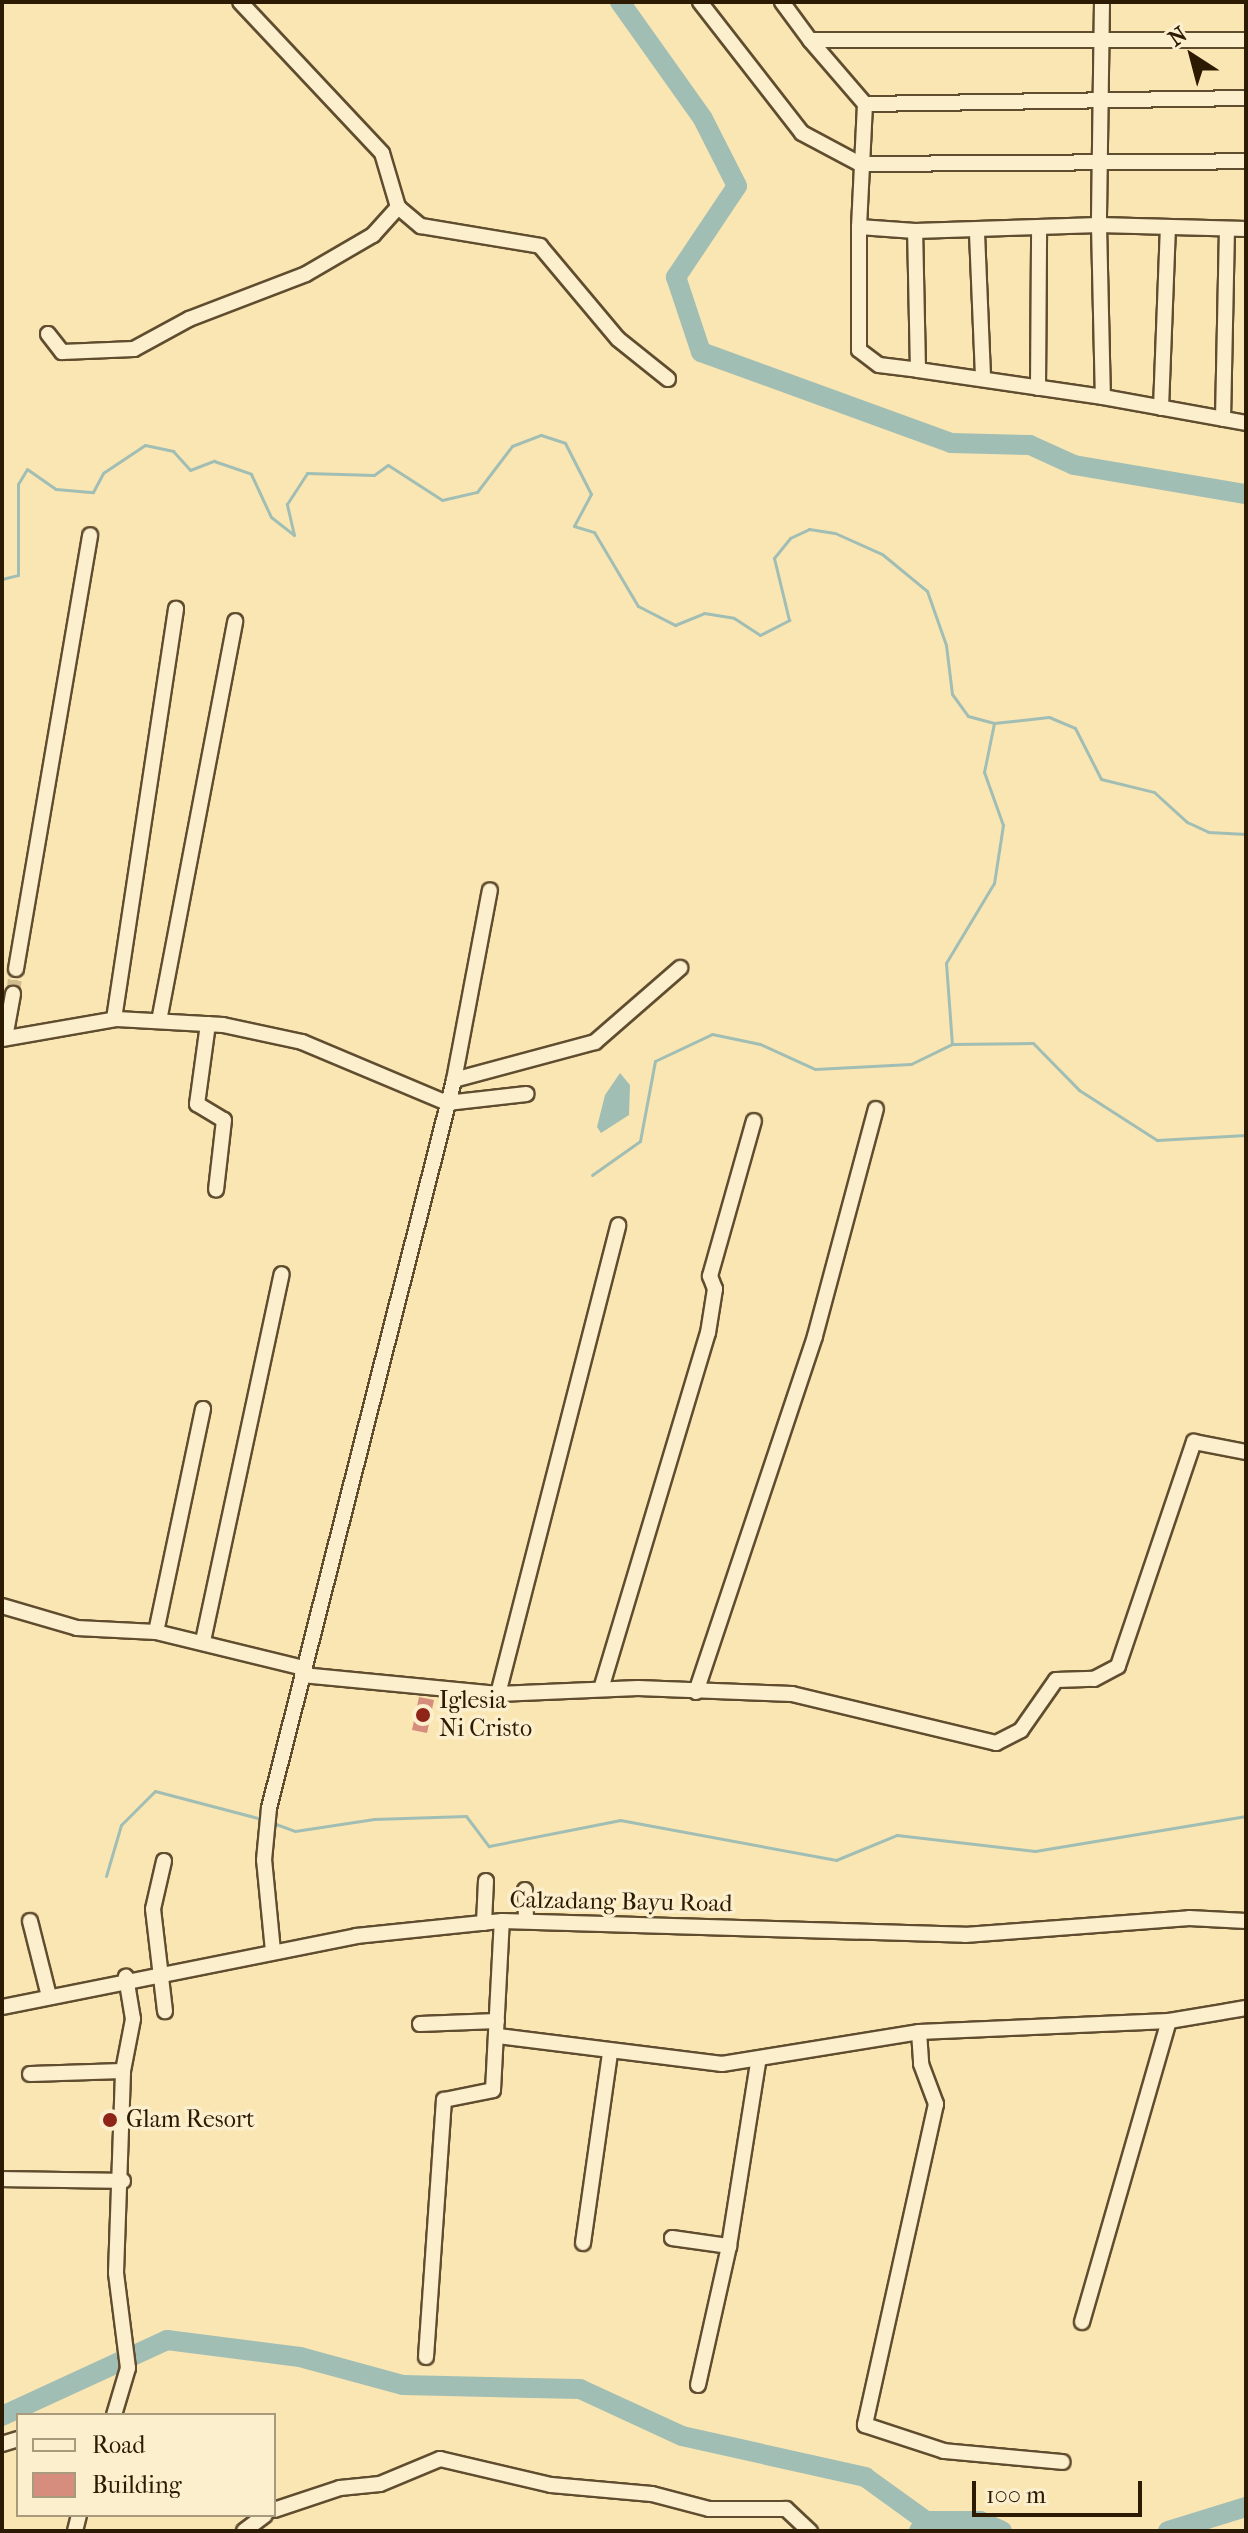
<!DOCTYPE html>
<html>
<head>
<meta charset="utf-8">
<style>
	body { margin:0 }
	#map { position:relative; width:1248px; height:2533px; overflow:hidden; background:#fae6b3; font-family:"IM FELL French Canon",serif }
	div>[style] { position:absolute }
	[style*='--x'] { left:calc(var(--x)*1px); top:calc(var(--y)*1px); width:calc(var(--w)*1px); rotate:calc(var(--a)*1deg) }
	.water>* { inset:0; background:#a1beb5 }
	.stream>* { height:3px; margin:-1.5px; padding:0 1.5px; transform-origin:1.5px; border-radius:1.5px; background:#a1beb5 }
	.river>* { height:20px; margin:-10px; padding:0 10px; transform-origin:10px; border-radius:10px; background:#a1beb5 }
	.building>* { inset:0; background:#d68d7d }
	.minor-tunnel>* { height:14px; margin-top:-7px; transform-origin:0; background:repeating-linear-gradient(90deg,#d1bd90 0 14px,transparent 0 21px) }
	.roads { filter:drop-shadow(2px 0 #604d2f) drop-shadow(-2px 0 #604d2f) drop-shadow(0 2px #604d2f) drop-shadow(0 -2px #604d2f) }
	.minor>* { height:14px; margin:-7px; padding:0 7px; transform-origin:7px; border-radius:7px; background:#fcefce }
	.dots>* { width:22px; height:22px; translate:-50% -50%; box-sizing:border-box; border:4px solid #fcefce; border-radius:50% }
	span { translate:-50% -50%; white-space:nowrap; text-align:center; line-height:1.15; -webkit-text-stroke:7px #fcefce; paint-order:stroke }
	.poi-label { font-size:24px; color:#2d1a03 }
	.left { translate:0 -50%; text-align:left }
	.street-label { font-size:24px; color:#2d1a03 }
	.frame { position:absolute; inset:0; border:4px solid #2d1a03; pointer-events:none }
	.legend { position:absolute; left:16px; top:2413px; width:260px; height:104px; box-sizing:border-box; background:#fcefce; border:2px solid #a99a7d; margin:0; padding:10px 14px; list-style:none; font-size:24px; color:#2d1a03 }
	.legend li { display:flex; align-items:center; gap:16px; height:40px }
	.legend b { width:40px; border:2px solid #a99a7d }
	.north { position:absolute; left:1152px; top:16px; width:80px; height:80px; -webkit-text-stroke:6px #fcefce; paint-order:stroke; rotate:324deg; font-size:22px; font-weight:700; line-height:32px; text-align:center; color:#2d1a03 }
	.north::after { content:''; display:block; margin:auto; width:28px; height:36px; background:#2d1a03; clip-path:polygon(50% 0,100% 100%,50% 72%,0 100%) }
	.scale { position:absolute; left:972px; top:2481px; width:170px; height:36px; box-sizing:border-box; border:4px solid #2d1a03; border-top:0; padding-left:10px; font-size:24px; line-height:28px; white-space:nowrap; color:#2d1a03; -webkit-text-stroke:6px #fcefce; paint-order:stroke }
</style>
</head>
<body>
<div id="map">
	<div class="water">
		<i style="clip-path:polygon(620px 1073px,630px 1085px,629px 1115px,601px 1133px,597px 1127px,605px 1095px)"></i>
	</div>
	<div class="stream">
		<i style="--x:2;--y:579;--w:16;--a:-14"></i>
		<i style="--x:18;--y:575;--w:91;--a:-90"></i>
		<i style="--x:18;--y:484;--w:17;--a:-59"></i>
		<i style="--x:27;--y:469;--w:35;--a:35"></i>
		<i style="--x:56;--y:489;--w:37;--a:5"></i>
		<i style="--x:93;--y:492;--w:21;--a:-62"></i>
		<i style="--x:103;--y:473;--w:50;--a:-33.7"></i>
		<i style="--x:145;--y:445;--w:29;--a:12"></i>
		<i style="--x:173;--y:451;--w:25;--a:48"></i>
		<i style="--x:190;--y:470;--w:26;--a:-21"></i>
		<i style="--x:214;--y:461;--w:39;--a:19"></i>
		<i style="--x:251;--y:474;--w:47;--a:65.1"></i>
		<i style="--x:271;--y:517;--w:29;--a:38"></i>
		<i style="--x:294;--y:535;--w:32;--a:-103"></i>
		<i style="--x:287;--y:504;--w:37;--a:-57"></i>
		<i style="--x:307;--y:473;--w:67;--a:1.7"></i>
		<i style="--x:374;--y:475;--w:17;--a:-36"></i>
		<i style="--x:388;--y:465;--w:64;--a:32.9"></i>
		<i style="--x:442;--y:500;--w:36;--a:-13"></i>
		<i style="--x:477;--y:492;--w:58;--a:-52.7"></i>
		<i style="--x:512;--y:446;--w:31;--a:-21"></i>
		<i style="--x:541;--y:435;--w:25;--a:18"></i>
		<i style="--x:565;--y:443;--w:57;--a:63"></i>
		<i style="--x:591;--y:494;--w:36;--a:118"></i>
		<i style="--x:574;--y:526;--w:21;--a:17"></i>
		<i style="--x:594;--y:532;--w:86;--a:59.3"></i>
		<i style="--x:638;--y:606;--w:42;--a:27.2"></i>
		<i style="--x:675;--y:625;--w:31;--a:-22"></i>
		<i style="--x:704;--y:613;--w:30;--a:9"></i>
		<i style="--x:734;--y:618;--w:31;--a:33"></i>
		<i style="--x:760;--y:635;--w:33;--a:-27"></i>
		<i style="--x:789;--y:620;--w:64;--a:-103.6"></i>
		<i style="--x:774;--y:558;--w:26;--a:-51"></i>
		<i style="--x:790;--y:538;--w:21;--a:-25"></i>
		<i style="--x:809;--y:529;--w:26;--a:9"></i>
		<i style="--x:835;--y:533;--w:51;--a:24.1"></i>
		<i style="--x:882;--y:554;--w:58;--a:39.4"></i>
		<i style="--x:927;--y:591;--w:57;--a:70.6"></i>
		<i style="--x:946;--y:645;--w:49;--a:83"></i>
		<i style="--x:952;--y:694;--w:27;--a:54"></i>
		<i style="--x:968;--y:716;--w:27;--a:15"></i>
		<i style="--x:994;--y:723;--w:55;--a:-6.2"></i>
		<i style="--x:1049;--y:717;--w:28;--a:23"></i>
		<i style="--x:1075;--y:728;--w:57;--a:63"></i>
		<i style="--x:1101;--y:779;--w:55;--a:13.8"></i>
		<i style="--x:1154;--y:792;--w:45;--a:42.3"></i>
		<i style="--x:1187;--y:822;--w:23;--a:25"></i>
		<i style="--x:1208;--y:832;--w:38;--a:3"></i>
		<i style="--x:994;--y:723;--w:50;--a:101.5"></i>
		<i style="--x:984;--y:772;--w:56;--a:70.3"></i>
		<i style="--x:1003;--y:825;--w:59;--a:98.8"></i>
		<i style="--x:994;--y:883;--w:93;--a:121"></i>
		<i style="--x:946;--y:963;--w:81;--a:85.8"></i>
		<i style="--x:952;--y:1044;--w:81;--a:-0.7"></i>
		<i style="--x:1033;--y:1043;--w:66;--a:45.6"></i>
		<i style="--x:1079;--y:1090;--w:93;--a:32.7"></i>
		<i style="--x:1157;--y:1140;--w:89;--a:-3.2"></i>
		<i style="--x:592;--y:1175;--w:59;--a:-35.3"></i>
		<i style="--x:640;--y:1141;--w:81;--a:-79.4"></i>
		<i style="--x:655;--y:1061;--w:63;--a:-25.3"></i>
		<i style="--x:712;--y:1034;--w:49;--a:11.8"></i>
		<i style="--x:760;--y:1044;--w:60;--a:24.4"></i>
		<i style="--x:815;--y:1069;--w:96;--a:-3"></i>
		<i style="--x:911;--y:1064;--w:46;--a:-26"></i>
		<i style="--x:273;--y:1823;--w:23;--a:20"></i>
		<i style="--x:295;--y:1831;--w:80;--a:-8.6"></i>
		<i style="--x:374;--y:1819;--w:92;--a:-1.9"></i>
		<i style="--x:466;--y:1816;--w:38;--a:53"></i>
		<i style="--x:489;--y:1846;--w:134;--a:-11.2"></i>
		<i style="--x:620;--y:1820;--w:220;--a:10.5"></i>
		<i style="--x:836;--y:1860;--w:66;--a:-22.3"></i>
		<i style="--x:897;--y:1835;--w:139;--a:6.6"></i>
		<i style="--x:1035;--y:1851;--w:214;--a:-9.4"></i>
		<i style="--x:106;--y:1876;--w:53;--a:-73.6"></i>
		<i style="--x:121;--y:1825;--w:48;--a:-45"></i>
		<i style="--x:155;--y:1791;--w:111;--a:14.7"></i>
	</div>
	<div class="river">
		<i style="--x:620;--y:2;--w:143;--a:54.6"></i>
		<i style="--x:703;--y:119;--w:75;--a:63.1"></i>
		<i style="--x:737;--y:186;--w:110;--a:123.8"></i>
		<i style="--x:676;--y:277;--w:79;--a:71.6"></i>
		<i style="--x:701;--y:352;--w:266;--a:20"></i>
		<i style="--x:951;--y:443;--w:79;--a:1.5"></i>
		<i style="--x:1030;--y:445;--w:48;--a:24.4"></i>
		<i style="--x:1074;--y:465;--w:174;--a:9.6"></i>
		<i style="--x:2;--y:2416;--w:182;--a:-24.7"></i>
		<i style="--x:167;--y:2340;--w:134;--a:7.3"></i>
		<i style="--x:300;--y:2357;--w:107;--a:15.2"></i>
		<i style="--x:403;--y:2385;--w:177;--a:1.3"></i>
		<i style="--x:580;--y:2389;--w:112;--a:24.7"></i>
		<i style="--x:682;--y:2436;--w:188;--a:12.6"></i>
		<i style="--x:865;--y:2477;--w:75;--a:35.8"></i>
		<i style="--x:919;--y:2531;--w:12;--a:-55"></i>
		<i style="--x:926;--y:2521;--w:54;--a:0"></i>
		<i style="--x:980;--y:2521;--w:24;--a:24"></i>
		<i style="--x:1168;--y:2531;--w:82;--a:-17.1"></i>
	</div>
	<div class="building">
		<i style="clip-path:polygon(419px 1697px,434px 1700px,427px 1733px,412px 1730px)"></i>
	</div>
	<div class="minor-tunnel">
		<i style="--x:13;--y:994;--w:25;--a:-83"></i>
	</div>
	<div class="roads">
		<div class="minor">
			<i style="--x:700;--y:2;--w:166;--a:52.1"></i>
			<i style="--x:802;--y:133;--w:66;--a:28.1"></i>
			<i style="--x:860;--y:164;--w:386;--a:-0.4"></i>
			<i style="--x:782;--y:2;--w:47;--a:53.6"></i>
			<i style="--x:1102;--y:2;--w:223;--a:90.8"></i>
			<i style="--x:1099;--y:225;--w:172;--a:88.7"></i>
			<i style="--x:1103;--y:397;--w:187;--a:-171.7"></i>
			<i style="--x:918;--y:370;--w:139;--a:-91.2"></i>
			<i style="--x:915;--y:231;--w:184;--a:-1.9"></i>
			<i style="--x:1099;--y:225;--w:147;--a:1.6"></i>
			<i style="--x:865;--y:104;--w:381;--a:-0.9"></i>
			<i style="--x:398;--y:207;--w:30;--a:40"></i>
			<i style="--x:421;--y:226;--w:121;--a:9.5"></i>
			<i style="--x:540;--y:246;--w:121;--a:50"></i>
			<i style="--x:618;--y:339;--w:64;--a:38.7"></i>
			<i style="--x:859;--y:227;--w:123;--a:90"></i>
			<i style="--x:859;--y:350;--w:25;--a:37"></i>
			<i style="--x:879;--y:365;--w:39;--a:7"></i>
			<i style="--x:915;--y:231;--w:56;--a:-175.9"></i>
			<i style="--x:859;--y:227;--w:123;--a:-87.2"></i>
			<i style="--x:865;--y:104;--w:84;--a:-130.7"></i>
			<i style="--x:810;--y:40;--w:436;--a:0"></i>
			<i style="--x:977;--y:233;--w:146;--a:87.6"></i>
			<i style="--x:48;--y:334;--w:23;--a:52"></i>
			<i style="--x:62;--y:352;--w:72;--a:-2.4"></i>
			<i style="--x:134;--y:349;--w:63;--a:-28.6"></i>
			<i style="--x:189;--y:319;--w:125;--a:-21"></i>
			<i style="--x:306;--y:274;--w:78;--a:-30.2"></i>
			<i style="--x:373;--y:235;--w:38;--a:-48"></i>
			<i style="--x:398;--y:207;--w:56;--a:-106.5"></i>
			<i style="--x:382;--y:153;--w:207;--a:-133.2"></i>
			<i style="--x:1038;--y:388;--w:159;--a:-89.6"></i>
			<i style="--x:1103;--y:397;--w:145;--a:10.3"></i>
			<i style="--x:1161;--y:408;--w:181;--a:-87.8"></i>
			<i style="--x:1223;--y:419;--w:190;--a:-88.8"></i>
			<i style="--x:16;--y:969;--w:440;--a:-80.3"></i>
			<i style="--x:114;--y:1019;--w:415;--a:-81.4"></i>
			<i style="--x:159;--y:1021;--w:407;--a:-79.2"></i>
			<i style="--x:208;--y:1024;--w:81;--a:97.8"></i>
			<i style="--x:197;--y:1104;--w:31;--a:31"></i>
			<i style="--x:224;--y:1120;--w:70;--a:96.5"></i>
			<i style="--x:5;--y:1038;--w:45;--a:-79.7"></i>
			<i style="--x:2;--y:1039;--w:117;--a:-9.9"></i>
			<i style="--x:117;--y:1019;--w:106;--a:3.2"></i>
			<i style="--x:223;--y:1025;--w:81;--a:12.1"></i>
			<i style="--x:302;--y:1042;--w:157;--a:22.8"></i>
			<i style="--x:447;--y:1103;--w:80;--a:-6.5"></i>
			<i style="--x:454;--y:1080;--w:193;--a:-79.3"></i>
			<i style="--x:2;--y:1606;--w:78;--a:16.3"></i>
			<i style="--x:77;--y:1628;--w:79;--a:2.9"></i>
			<i style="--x:156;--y:1632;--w:152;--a:13.7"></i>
			<i style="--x:156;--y:1632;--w:228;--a:-78.1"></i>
			<i style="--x:203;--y:1641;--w:375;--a:-77.9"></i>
			<i style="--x:302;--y:1675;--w:197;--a:5.5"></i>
			<i style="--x:498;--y:1694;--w:140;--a:-2.5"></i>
			<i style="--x:638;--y:1688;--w:154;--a:2.2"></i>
			<i style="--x:792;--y:1694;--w:210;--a:13.5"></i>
			<i style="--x:996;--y:1743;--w:28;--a:-27"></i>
			<i style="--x:1021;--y:1730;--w:61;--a:-55"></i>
			<i style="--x:1056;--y:1680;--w:38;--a:-2"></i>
			<i style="--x:1094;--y:1679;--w:27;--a:-28"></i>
			<i style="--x:1118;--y:1666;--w:237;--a:-71.3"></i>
			<i style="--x:1194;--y:1442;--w:53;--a:10.9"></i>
			<i style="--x:601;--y:1689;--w:372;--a:-73.3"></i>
			<i style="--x:708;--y:1333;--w:45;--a:-81"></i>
			<i style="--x:715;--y:1289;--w:14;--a:-111"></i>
			<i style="--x:710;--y:1276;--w:161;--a:-74.2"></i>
			<i style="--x:696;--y:1692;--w:375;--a:-71.5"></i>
			<i style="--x:815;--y:1336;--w:235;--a:-75"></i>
			<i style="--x:498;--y:1694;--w:484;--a:-75.6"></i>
			<i style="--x:164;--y:1861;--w:49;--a:102.9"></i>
			<i style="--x:153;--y:1909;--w:103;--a:83.3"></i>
			<i style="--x:525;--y:1890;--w:31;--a:88"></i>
			<i style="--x:30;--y:1921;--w:77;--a:75.8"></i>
			<i style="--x:484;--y:1923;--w:42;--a:-87.3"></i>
			<i style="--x:273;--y:1951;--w:91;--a:-95.6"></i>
			<i style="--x:264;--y:1860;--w:52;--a:-84.5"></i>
			<i style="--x:269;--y:1808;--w:751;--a:-75.74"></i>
			<i style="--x:454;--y:1080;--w:146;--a:-15.1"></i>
			<i style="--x:595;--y:1042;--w:113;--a:-41"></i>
			<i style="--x:2;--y:2007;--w:361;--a:-11.3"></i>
			<i style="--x:356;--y:1936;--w:147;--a:-5.9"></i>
			<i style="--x:502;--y:1921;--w:463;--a:1.7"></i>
			<i style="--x:965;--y:1935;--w:225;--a:-4.3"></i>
			<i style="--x:1189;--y:1918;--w:57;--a:3"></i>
			<i style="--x:420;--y:2024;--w:77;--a:-2.2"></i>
			<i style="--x:919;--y:2032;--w:32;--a:86"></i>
			<i style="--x:921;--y:2064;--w:43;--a:69.4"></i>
			<i style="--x:936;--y:2104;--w:329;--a:102.5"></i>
			<i style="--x:865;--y:2425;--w:83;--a:18.2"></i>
			<i style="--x:944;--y:2451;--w:119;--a:5.3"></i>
			<i style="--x:498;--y:2036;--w:226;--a:7.1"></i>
			<i style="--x:722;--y:2064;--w:200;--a:-9.2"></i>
			<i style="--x:919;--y:2032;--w:250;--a:-2.5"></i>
			<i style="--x:1169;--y:2021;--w:78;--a:-9.6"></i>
			<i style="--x:30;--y:2074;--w:93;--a:-1.8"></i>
			<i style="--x:2;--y:2179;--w:121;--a:0.9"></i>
			<i style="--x:672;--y:2238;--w:58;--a:8"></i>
			<i style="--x:583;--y:2243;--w:191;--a:-81.9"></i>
			<i style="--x:1082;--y:2322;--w:313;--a:-73.9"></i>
			<i style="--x:426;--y:2357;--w:258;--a:-86"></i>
			<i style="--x:444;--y:2100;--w:50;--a:-11.5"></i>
			<i style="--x:493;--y:2090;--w:169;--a:-87"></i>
			<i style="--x:698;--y:2385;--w:142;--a:-77.4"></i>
			<i style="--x:729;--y:2246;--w:186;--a:-81"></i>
			<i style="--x:114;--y:2415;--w:49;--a:-73.4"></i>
			<i style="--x:128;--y:2368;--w:96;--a:-97.2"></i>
			<i style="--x:116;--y:2273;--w:202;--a:-88"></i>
			<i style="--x:123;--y:2071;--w:53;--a:-79.1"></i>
			<i style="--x:133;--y:2019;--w:43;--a:-99.5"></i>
			<i style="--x:2;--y:2444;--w:17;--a:-17"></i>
			<i style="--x:274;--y:2510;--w:70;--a:-18.4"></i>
			<i style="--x:340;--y:2488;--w:40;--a:-5.7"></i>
			<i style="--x:380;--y:2484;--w:65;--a:-22.6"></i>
			<i style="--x:440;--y:2459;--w:114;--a:13.2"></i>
			<i style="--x:551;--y:2485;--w:101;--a:5.1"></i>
			<i style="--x:652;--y:2494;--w:59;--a:14.7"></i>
			<i style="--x:709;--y:2509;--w:77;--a:0"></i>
			<i style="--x:786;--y:2509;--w:33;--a:43"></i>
			<i style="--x:75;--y:2531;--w:16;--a:-76"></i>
			<i style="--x:244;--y:2531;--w:26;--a:-37"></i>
		</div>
	</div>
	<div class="dots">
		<i style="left:423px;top:1715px;background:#8f2418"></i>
		<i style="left:110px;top:2120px;background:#8f2418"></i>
	</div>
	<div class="poi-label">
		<span class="left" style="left:439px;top:1715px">Iglesia<br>Ni Cristo</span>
		<span class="left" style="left:126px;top:2120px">Glam Resort</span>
	</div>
	<div class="street-label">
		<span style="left:621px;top:1902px;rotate:1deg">Calzadang Bayu Road</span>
	</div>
	<div class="frame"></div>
	<ul class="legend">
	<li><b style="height:10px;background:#fcefce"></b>Road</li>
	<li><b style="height:22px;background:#d68d7d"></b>Building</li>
	</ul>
	<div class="north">N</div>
	<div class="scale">100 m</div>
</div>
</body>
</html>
